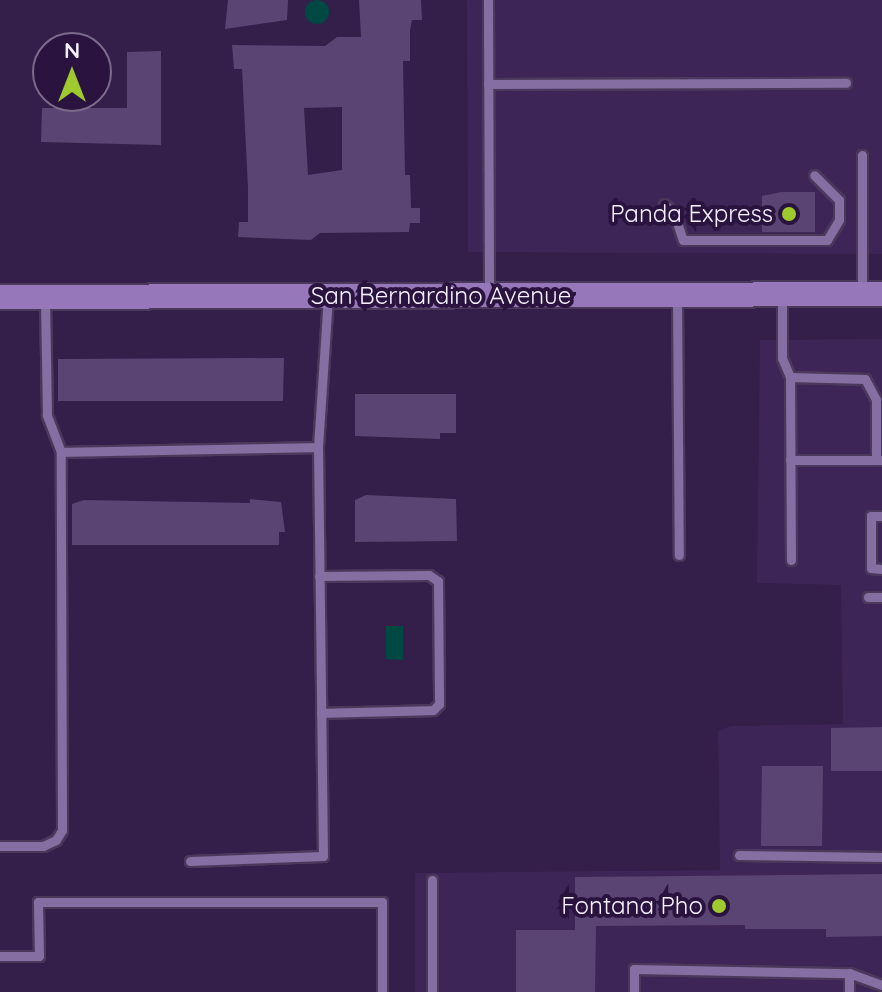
<!DOCTYPE html>
<html>
<head>
<meta charset="utf-8">
<style>
	body { margin:0 }
	#map { position:relative; width:882px; height:992px; overflow:hidden; background:#341e4a; font-family:Quicksand,sans-serif }
	div>[style] { position:absolute }
	[style*='--x'] { left:calc(var(--x)*1px); top:calc(var(--y)*1px); width:calc(var(--w)*1px); rotate:calc(var(--a)*1deg) }
	.built>* { inset:0; background:#3e2557 }
	.water>* { inset:0; background:#004842 }
	.round { border-radius:50% }
	.building>* { inset:0; background:#5a4473 }
	.roads { filter:drop-shadow(2px 0 #4b395c) drop-shadow(-2px 0 #4b395c) drop-shadow(0 2px #4b395c) drop-shadow(0 -2px #4b395c) }
	.service>* { height:9px; margin:-4.5px; padding:0 4.5px; transform-origin:4.5px; border-radius:4.5px; background:#856ea1 }
	.secondary>* { height:24px; margin:-12px; padding:0 12px; transform-origin:12px; border-radius:12px; background:#9677ba }
	.dots>* { width:22px; height:22px; translate:-50% -50%; box-sizing:border-box; border:4px solid #2a143f; border-radius:50% }
	span { translate:-50% -50%; white-space:nowrap; text-align:center; line-height:1.15; -webkit-text-stroke:8px #2a143f; paint-order:stroke }
	.poi-label { font-size:24px; color:#f6f1fd }
	.right { translate:-100% -50%; text-align:right }
	.street-label { font-size:24px; color:#f6f1fd }
	.north { position:absolute; left:32px; top:32px; width:80px; height:80px; box-sizing:border-box; background:#2a143f; border:2px solid #7c6c8b; border-radius:50%; rotate:0deg; font-size:22px; font-weight:700; line-height:32px; text-align:center; color:#f6f1fd }
	.north::after { content:''; display:block; margin:auto; width:28px; height:36px; background:#9eca2f; clip-path:polygon(50% 0,100% 100%,50% 72%,0 100%) }
</style>
</head>
<body>
<div id="map">
	<div class="built">
		<i style="clip-path:polygon(467px 0,882px 0,882px 254px,468px 252px)"></i>
		<i style="clip-path:polygon(882px 339px,882px 992px,415px 992px,415px 873px,720px 870px,718px 731px,731px 726px,843px 724px,841px 585px,757px 583px,760px 340px)"></i>
	</div>
	<div class="water">
		<i class="round" style="left:305px;top:0;width:24px;height:24px"></i>
		<i style="clip-path:polygon(386px 626px,403px 626px,403px 660px,386px 659px)"></i>
	</div>
	<div class="building">
		<i style="clip-path:polygon(228px 0,288px 0,287px 20px,225px 29px)"></i>
		<i style="clip-path:polygon(evenodd,359px 0,421px 0,422px 20px,412px 20px,410px 30px,410px 61px,403px 61px,405px 175px,410px 175px,411px 208px,420px 208px,420px 223px,410px 223px,409px 232px,320px 233px,311px 240px,238px 237px,239px 222px,248px 222px,248px 188px,242px 69px,234px 69px,232px 45px,325px 46px,337px 37px,361px 37px,359px 0,342px 107px,342px 170px,308px 175px,304px 108px,342px 107px)"></i>
		<i style="clip-path:polygon(161px 51px,161px 145px,41px 142px,42px 108px,127px 108px,127px 52px)"></i>
		<i style="clip-path:polygon(781px 192px,815px 192px,815px 232px,762px 232px,762px 196px)"></i>
		<i style="clip-path:polygon(284px 358px,283px 401px,58px 401px,58px 359px)"></i>
		<i style="clip-path:polygon(355px 394px,456px 394px,456px 433px,440px 433px,440px 439px,355px 436px)"></i>
		<i style="clip-path:polygon(366px 495px,456px 499px,457px 541px,355px 542px,355px 500px)"></i>
		<i style="clip-path:polygon(250px 499px,281px 502px,285px 532px,279px 532px,279px 545px,72px 545px,72px 504px,84px 500px,250px 503px)"></i>
		<i style="clip-path:polygon(882px 727px,882px 771px,831px 771px,831px 728px)"></i>
		<i style="clip-path:polygon(762px 766px,823px 766px,822px 846px,761px 846px)"></i>
		<i style="clip-path:polygon(882px 874px,882px 936px,826px 937px,826px 929px,745px 929px,745px 925px,596px 926px,595px 992px,516px 992px,516px 930px,575px 930px,575px 877px)"></i>
	</div>
	<div class="roads">
		<div class="service">
			<i style="--x:488;--y:0;--w:293;--a:89.8"></i>
			<i style="--x:488;--y:84;--w:358;--a:-0.2"></i>
			<i style="--x:862;--y:155;--w:136;--a:90"></i>
			<i style="--x:664;--y:204;--w:13;--a:42"></i>
			<i style="--x:674;--y:213;--w:28;--a:72"></i>
			<i style="--x:683;--y:240;--w:144;--a:0"></i>
			<i style="--x:827;--y:240;--w:23;--a:-59"></i>
			<i style="--x:839;--y:220;--w:20;--a:-90"></i>
			<i style="--x:839;--y:200;--w:35;--a:-135"></i>
			<i style="--x:677;--y:295;--w:260;--a:89.6"></i>
			<i style="--x:782;--y:295;--w:63;--a:90"></i>
			<i style="--x:782;--y:358;--w:21;--a:67"></i>
			<i style="--x:790;--y:377;--w:183;--a:89.7"></i>
			<i style="--x:790;--y:377;--w:75;--a:1.5"></i>
			<i style="--x:865;--y:379;--w:24;--a:62"></i>
			<i style="--x:876;--y:400;--w:60;--a:90"></i>
			<i style="--x:876;--y:460;--w:6;--a:0"></i>
			<i style="--x:61;--y:452;--w:257;--a:-1.1"></i>
			<i style="--x:790;--y:460;--w:86;--a:0"></i>
			<i style="--x:882;--y:516;--w:11;--a:180"></i>
			<i style="--x:871;--y:516;--w:52;--a:90"></i>
			<i style="--x:871;--y:568;--w:11;--a:5"></i>
			<i style="--x:319;--y:576;--w:110;--a:-0.5"></i>
			<i style="--x:429;--y:575;--w:11;--a:34"></i>
			<i style="--x:438;--y:581;--w:123;--a:89.5"></i>
			<i style="--x:439;--y:704;--w:8;--a:135"></i>
			<i style="--x:433;--y:710;--w:112;--a:178.5"></i>
			<i style="--x:868;--y:597;--w:14;--a:0"></i>
			<i style="--x:0;--y:846;--w:43;--a:0"></i>
			<i style="--x:43;--y:846;--w:14;--a:-25"></i>
			<i style="--x:56;--y:840;--w:12;--a:-59"></i>
			<i style="--x:62;--y:830;--w:378;--a:-90.2"></i>
			<i style="--x:61;--y:452;--w:40;--a:-111"></i>
			<i style="--x:47;--y:415;--w:115;--a:-91"></i>
			<i style="--x:739;--y:855;--w:143;--a:0.8"></i>
			<i style="--x:190;--y:861;--w:133;--a:-2.2"></i>
			<i style="--x:323;--y:856;--w:409;--a:-90.7"></i>
			<i style="--x:318;--y:447;--w:150;--a:-86.2"></i>
			<i style="--x:0;--y:956;--w:39;--a:0"></i>
			<i style="--x:39;--y:956;--w:54;--a:-91.1"></i>
			<i style="--x:38;--y:902;--w:344;--a:0"></i>
			<i style="--x:382;--y:902;--w:90;--a:90"></i>
			<i style="--x:849;--y:973;--w:35;--a:20"></i>
			<i style="--x:432;--y:992;--w:112;--a:-90"></i>
			<i style="--x:634;--y:992;--w:23;--a:-90"></i>
			<i style="--x:634;--y:969;--w:215;--a:1.1"></i>
			<i style="--x:849;--y:973;--w:19;--a:90"></i>
		</div>
		<div class="secondary">
			<i style="--x:0;--y:297;--w:882;--a:-0.19"></i>
		</div>
	</div>
	<div class="dots">
		<i style="left:789px;top:214px;background:#9eca2f"></i>
		<i style="left:719px;top:906px;background:#9eca2f"></i>
	</div>
	<div class="poi-label">
		<span class="right" style="left:773px;top:214px">Panda Express</span>
		<span class="right" style="left:703px;top:906px">Fontana Pho</span>
	</div>
	<div class="street-label">
		<span style="left:441px;top:296px">San Bernardino Avenue</span>
	</div>
	<div class="north">N</div>
</div>
</body>
</html>
